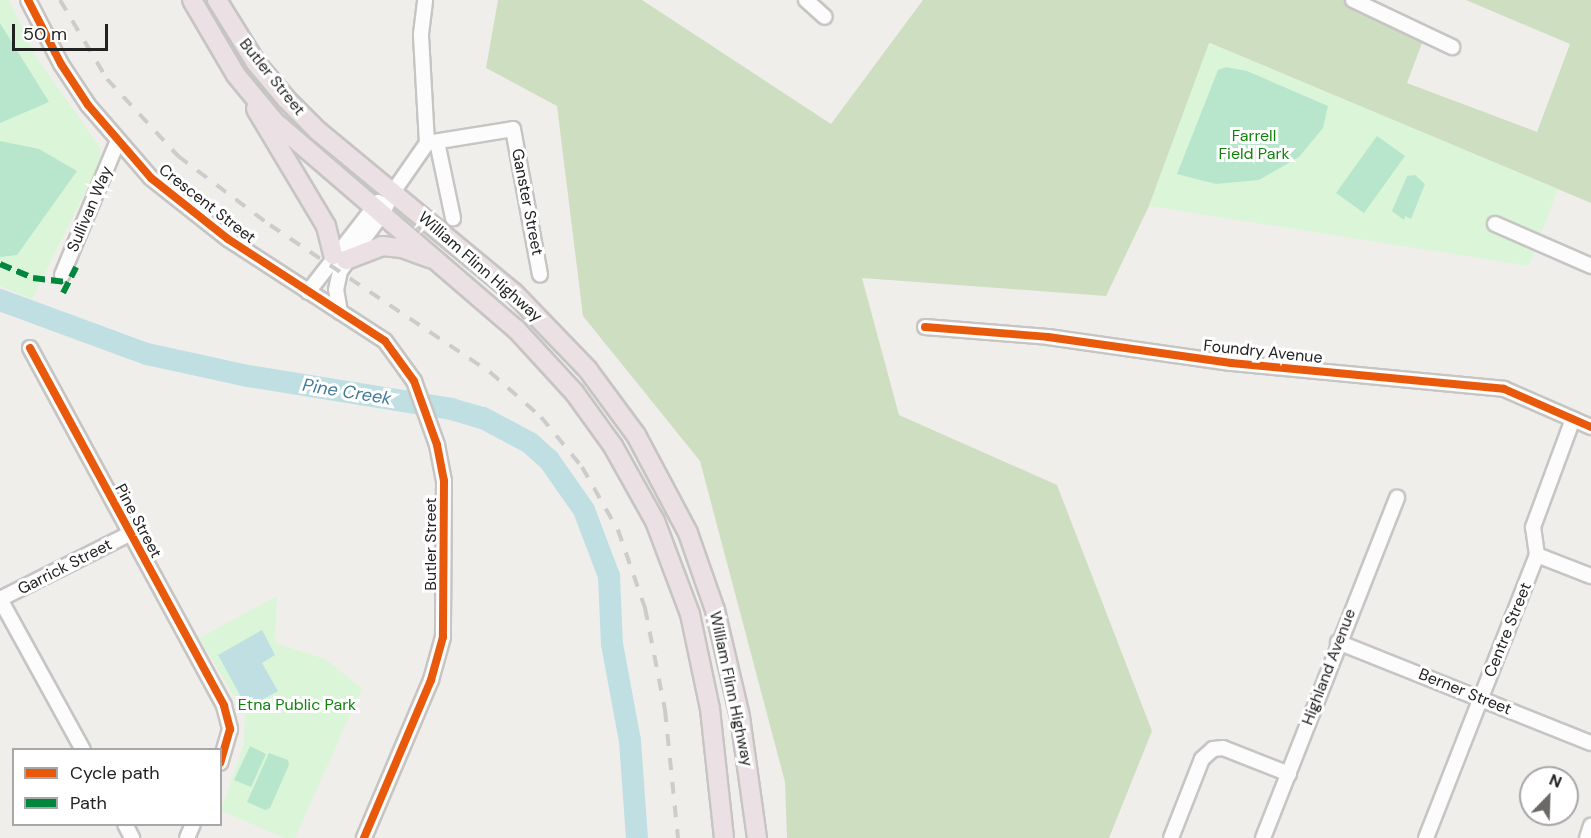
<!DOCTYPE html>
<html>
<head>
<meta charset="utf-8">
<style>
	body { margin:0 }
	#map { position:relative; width:1591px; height:838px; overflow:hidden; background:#f0eeeb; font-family:"DM Sans",sans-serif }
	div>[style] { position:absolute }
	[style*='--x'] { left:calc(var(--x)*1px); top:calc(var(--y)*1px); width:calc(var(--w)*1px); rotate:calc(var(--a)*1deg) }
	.forest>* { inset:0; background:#cedec1 }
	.park>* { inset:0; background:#dbf5d8 }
	.pitch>* { inset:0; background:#b7e6cc }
	.water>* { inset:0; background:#bfdfe3 }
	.river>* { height:22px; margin:-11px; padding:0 11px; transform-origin:11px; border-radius:11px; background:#bfdfe3 }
	.roads { filter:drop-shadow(2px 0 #c6c5c3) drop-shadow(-2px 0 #c6c5c3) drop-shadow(0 2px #c6c5c3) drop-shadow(0 -2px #c6c5c3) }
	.minor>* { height:14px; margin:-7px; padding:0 7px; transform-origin:7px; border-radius:7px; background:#fdfcfc }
	.highway>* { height:18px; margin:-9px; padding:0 9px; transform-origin:9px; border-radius:9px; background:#ebe0e3 }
	.rail>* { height:4px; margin-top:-2px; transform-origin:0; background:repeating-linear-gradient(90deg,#ccc 0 12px,transparent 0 24px) }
	.quiet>* { height:6px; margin-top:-3px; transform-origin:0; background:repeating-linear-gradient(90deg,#00873e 0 12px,transparent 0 18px) }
	.cycleway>* { height:8px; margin:-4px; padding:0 4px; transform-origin:4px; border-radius:4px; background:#e8590c }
	span { translate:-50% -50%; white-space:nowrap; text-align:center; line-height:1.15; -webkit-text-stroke:6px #fff; paint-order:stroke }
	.street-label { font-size:16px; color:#222 }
	.park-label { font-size:16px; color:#11830d }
	.water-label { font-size:18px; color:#447a9a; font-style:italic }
	.legend { position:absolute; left:12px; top:748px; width:210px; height:78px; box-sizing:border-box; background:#fff; border:2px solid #a7a7a7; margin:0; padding:8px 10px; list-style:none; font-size:18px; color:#222 }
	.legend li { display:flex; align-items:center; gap:12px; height:30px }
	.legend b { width:30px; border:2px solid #a7a7a7 }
	.north { position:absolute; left:1519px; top:766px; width:60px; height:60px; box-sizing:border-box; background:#fff; border:2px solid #a7a7a7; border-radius:50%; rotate:23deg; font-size:16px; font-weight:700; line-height:24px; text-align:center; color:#222 }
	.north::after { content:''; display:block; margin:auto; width:21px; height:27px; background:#6a6968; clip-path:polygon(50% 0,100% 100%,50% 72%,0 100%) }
	.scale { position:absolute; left:12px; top:24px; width:96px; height:27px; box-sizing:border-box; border:3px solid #222; border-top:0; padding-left:8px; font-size:18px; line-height:21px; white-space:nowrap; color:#222; -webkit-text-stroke:4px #fff; paint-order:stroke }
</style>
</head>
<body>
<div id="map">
	<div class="forest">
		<i style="clip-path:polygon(498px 0,642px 0,831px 124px,923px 0,1353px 0,1425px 35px,1407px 83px,1537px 132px,1570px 44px,1466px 0,1591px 0,1591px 203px,1210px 43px,1149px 206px,1106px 296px,862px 278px,899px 415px,1057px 485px,1152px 731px,1109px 838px,787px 838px,785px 782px,700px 461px,583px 316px,557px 106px,486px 68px)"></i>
	</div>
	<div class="park">
		<i style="clip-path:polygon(0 0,9px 0,35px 55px,99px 146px,102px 163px,94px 186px,89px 184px,32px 299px,0 286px)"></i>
		<i style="clip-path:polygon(1209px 43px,1558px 189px,1529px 266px,1149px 206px)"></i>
		<i style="clip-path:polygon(277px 596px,275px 643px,325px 659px,362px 688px,295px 838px,285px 838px,221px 811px,244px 744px,245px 714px,199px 638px)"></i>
	</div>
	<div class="pitch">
		<i style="clip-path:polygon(0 23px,49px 102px,0 123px)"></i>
		<i style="clip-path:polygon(1226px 67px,1247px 71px,1328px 106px,1323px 128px,1299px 157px,1259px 180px,1216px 184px,1177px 174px,1218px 70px)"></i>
		<i style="clip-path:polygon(1377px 136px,1405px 156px,1364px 213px,1336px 193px)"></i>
		<i style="clip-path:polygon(0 141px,39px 149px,77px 171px,17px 255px,0 257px)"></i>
		<i style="clip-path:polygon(1415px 175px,1425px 184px,1411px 219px,1405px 216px,1404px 220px,1392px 211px,1407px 176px)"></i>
		<i style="clip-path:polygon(250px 746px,266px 754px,251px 787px,234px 780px)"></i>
		<i style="clip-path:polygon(269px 753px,288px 760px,289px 765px,270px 808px,265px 810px,247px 802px)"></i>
	</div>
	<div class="water">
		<i style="clip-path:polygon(262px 630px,275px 655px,262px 663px,278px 691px,247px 708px,218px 655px)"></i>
	</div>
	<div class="river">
		<i style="--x:0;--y:300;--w:157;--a:20.2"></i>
		<i style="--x:147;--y:354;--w:103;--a:12.3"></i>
		<i style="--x:248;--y:376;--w:206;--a:9.2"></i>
		<i style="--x:451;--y:409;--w:33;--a:16"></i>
		<i style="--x:483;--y:418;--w:53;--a:28"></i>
		<i style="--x:530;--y:443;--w:25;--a:42"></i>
		<i style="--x:549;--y:460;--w:61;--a:55"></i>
		<i style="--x:584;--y:510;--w:71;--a:69.3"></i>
		<i style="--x:609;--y:576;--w:68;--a:87.5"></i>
		<i style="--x:612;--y:644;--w:99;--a:79.5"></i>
		<i style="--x:630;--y:741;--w:97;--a:85.9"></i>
	</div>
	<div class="roads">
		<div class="minor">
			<i style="--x:28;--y:0;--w:72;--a:62.7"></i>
			<i style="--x:61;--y:64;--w:49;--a:56.6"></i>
			<i style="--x:88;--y:105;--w:96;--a:49.2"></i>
			<i style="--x:151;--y:178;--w:98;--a:38.4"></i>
			<i style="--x:228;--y:239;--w:187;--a:33"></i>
			<i style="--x:385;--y:341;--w:49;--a:54.1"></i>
			<i style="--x:414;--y:381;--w:68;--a:70.2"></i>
			<i style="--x:437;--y:445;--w:37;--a:79"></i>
			<i style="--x:444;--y:481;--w:156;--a:90.4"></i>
			<i style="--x:443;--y:637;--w:45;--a:105.6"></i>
			<i style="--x:431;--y:680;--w:172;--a:113"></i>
			<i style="--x:806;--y:0;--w:25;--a:42"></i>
			<i style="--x:1353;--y:0;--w:110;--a:25.4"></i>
			<i style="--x:437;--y:142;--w:78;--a:78.1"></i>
			<i style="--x:427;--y:143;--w:87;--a:-9.2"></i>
			<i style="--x:513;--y:129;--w:148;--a:79.5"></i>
			<i style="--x:1495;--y:224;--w:105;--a:23.6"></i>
			<i style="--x:62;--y:275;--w:143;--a:-67.4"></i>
			<i style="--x:308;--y:292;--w:114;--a:-52.1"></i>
			<i style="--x:340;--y:312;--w:22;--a:-100"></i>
			<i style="--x:336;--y:290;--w:19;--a:-78"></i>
			<i style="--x:340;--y:271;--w:72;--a:-53.4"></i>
			<i style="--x:383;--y:213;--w:23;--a:-65"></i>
			<i style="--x:393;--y:192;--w:60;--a:-55.2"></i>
			<i style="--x:427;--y:143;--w:109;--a:-93.2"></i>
			<i style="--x:421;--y:34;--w:34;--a:-83"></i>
			<i style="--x:925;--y:327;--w:123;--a:4.6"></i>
			<i style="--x:1048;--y:337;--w:185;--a:8.1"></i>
			<i style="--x:1231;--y:363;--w:274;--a:5.4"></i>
			<i style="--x:1504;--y:389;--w:95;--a:23.6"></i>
			<i style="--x:30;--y:348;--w:407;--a:61.5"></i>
			<i style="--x:224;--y:706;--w:24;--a:75"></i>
			<i style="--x:230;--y:729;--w:35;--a:106"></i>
			<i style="--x:1537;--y:555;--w:58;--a:21.3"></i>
			<i style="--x:0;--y:599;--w:172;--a:61.2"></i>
			<i style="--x:0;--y:599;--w:144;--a:-26.7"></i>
			<i style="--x:1338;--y:642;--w:272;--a:21.8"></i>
			<i style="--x:125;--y:824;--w:16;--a:63"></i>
			<i style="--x:187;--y:838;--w:15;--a:-67"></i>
			<i style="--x:1171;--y:838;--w:85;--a:-68.6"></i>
			<i style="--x:1202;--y:759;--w:15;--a:-42"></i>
			<i style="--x:1213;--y:749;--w:10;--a:-6"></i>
			<i style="--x:1223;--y:748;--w:71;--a:21.5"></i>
			<i style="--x:1263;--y:838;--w:366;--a:-68.5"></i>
			<i style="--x:1426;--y:838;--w:304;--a:-68.6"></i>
			<i style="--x:1537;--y:555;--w:28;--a:-98"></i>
			<i style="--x:1533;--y:527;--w:115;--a:-69.7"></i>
			<i style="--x:1587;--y:838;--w:13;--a:-72"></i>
		</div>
		<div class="highway">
			<i style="--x:192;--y:0;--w:87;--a:59.6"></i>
			<i style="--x:236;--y:75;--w:61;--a:50.3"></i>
			<i style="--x:275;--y:122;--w:318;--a:40.7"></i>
			<i style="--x:516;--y:329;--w:86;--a:47.4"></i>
			<i style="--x:574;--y:392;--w:67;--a:54.2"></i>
			<i style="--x:613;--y:446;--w:86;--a:60.8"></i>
			<i style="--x:655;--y:521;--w:99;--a:69.4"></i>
			<i style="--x:690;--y:614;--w:97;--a:78.1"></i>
			<i style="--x:710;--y:709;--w:130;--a:83.8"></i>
			<i style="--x:217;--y:0;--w:74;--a:58.2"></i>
			<i style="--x:256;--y:63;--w:47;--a:50.2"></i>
			<i style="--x:286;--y:99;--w:45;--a:45"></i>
			<i style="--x:318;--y:131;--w:254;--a:39.6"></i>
			<i style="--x:514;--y:293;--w:107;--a:46.1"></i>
			<i style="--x:588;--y:370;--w:81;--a:53.6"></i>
			<i style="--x:636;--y:435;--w:111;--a:62"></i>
			<i style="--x:688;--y:533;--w:82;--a:70.7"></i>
			<i style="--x:715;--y:610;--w:110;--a:76.8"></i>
			<i style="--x:740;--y:717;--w:122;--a:82"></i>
			<i style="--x:256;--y:109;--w:136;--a:59.1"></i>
			<i style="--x:326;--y:226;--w:30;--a:76"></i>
			<i style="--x:346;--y:260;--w:39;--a:-21"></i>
			<i style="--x:382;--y:246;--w:20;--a:6"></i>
			<i style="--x:402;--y:248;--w:30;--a:20"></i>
		</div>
	</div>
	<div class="rail">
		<i style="--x:60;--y:0;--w:92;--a:59.3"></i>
		<i style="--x:107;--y:79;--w:105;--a:47.3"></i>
		<i style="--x:178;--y:156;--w:115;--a:36.9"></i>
		<i style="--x:270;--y:225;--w:265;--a:33.8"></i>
		<i style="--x:490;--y:372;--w:68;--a:41.4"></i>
		<i style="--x:541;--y:417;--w:65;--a:50.6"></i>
		<i style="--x:582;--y:467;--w:73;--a:60.3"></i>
		<i style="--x:618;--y:530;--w:83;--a:70.9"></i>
		<i style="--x:645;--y:608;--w:104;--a:78.9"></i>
		<i style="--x:665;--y:710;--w:129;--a:84.2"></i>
	</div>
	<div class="quiet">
		<i style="--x:0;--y:264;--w:36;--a:23"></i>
		<i style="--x:33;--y:278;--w:35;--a:7"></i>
		<i style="--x:63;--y:293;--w:29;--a:-63"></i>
	</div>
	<div class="cycleway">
		<i style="--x:28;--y:0;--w:72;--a:62.7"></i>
		<i style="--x:61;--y:64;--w:49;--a:56.6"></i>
		<i style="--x:88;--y:105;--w:96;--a:49.2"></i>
		<i style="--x:151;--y:178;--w:98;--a:38.4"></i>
		<i style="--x:228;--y:239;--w:187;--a:33"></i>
		<i style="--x:385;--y:341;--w:49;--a:54.1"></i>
		<i style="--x:414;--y:381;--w:68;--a:70.2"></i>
		<i style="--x:437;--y:445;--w:37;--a:79"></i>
		<i style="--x:444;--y:481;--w:156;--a:90.4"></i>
		<i style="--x:443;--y:637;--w:45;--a:105.6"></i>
		<i style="--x:431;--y:680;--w:172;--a:113"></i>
		<i style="--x:925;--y:327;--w:123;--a:4.6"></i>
		<i style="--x:1048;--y:337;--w:185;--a:8.1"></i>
		<i style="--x:1231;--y:363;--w:274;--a:5.4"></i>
		<i style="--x:1504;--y:389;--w:95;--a:23.6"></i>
		<i style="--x:30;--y:348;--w:407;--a:61.5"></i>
		<i style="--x:224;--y:706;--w:24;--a:75"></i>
		<i style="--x:230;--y:729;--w:35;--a:106"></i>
	</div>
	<div class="street-label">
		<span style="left:272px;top:77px;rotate:51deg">Butler Street</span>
		<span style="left:527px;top:202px;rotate:79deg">Ganster Street</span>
		<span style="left:207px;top:204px;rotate:38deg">Crescent Street</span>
		<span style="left:90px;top:209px;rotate:-67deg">Sullivan Way</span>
		<span style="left:480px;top:267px;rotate:41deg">William Flinn Highway</span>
		<span style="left:1263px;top:352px;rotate:6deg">Foundry Avenue</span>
		<span style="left:138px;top:521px;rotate:62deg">Pine Street</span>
		<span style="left:431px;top:544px;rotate:-90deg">Butler Street</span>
		<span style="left:65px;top:567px;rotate:-27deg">Garrick Street</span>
		<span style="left:1508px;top:630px;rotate:-68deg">Centre Street</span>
		<span style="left:1329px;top:667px;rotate:-69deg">Highland Avenue</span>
		<span style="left:731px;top:689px;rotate:78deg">William Flinn Highway</span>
		<span style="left:1465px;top:692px;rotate:22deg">Berner Street</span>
	</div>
	<div class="park-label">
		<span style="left:1254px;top:145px">Farrell<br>Field Park</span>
		<span style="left:297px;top:705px">Etna Public Park</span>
	</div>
	<div class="water-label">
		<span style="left:347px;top:392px;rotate:9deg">Pine Creek</span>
	</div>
	<ul class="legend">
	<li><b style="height:8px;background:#e8590c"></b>Cycle path</li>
	<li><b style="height:8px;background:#00873e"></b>Path</li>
	</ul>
	<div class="north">N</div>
	<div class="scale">50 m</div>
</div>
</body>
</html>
